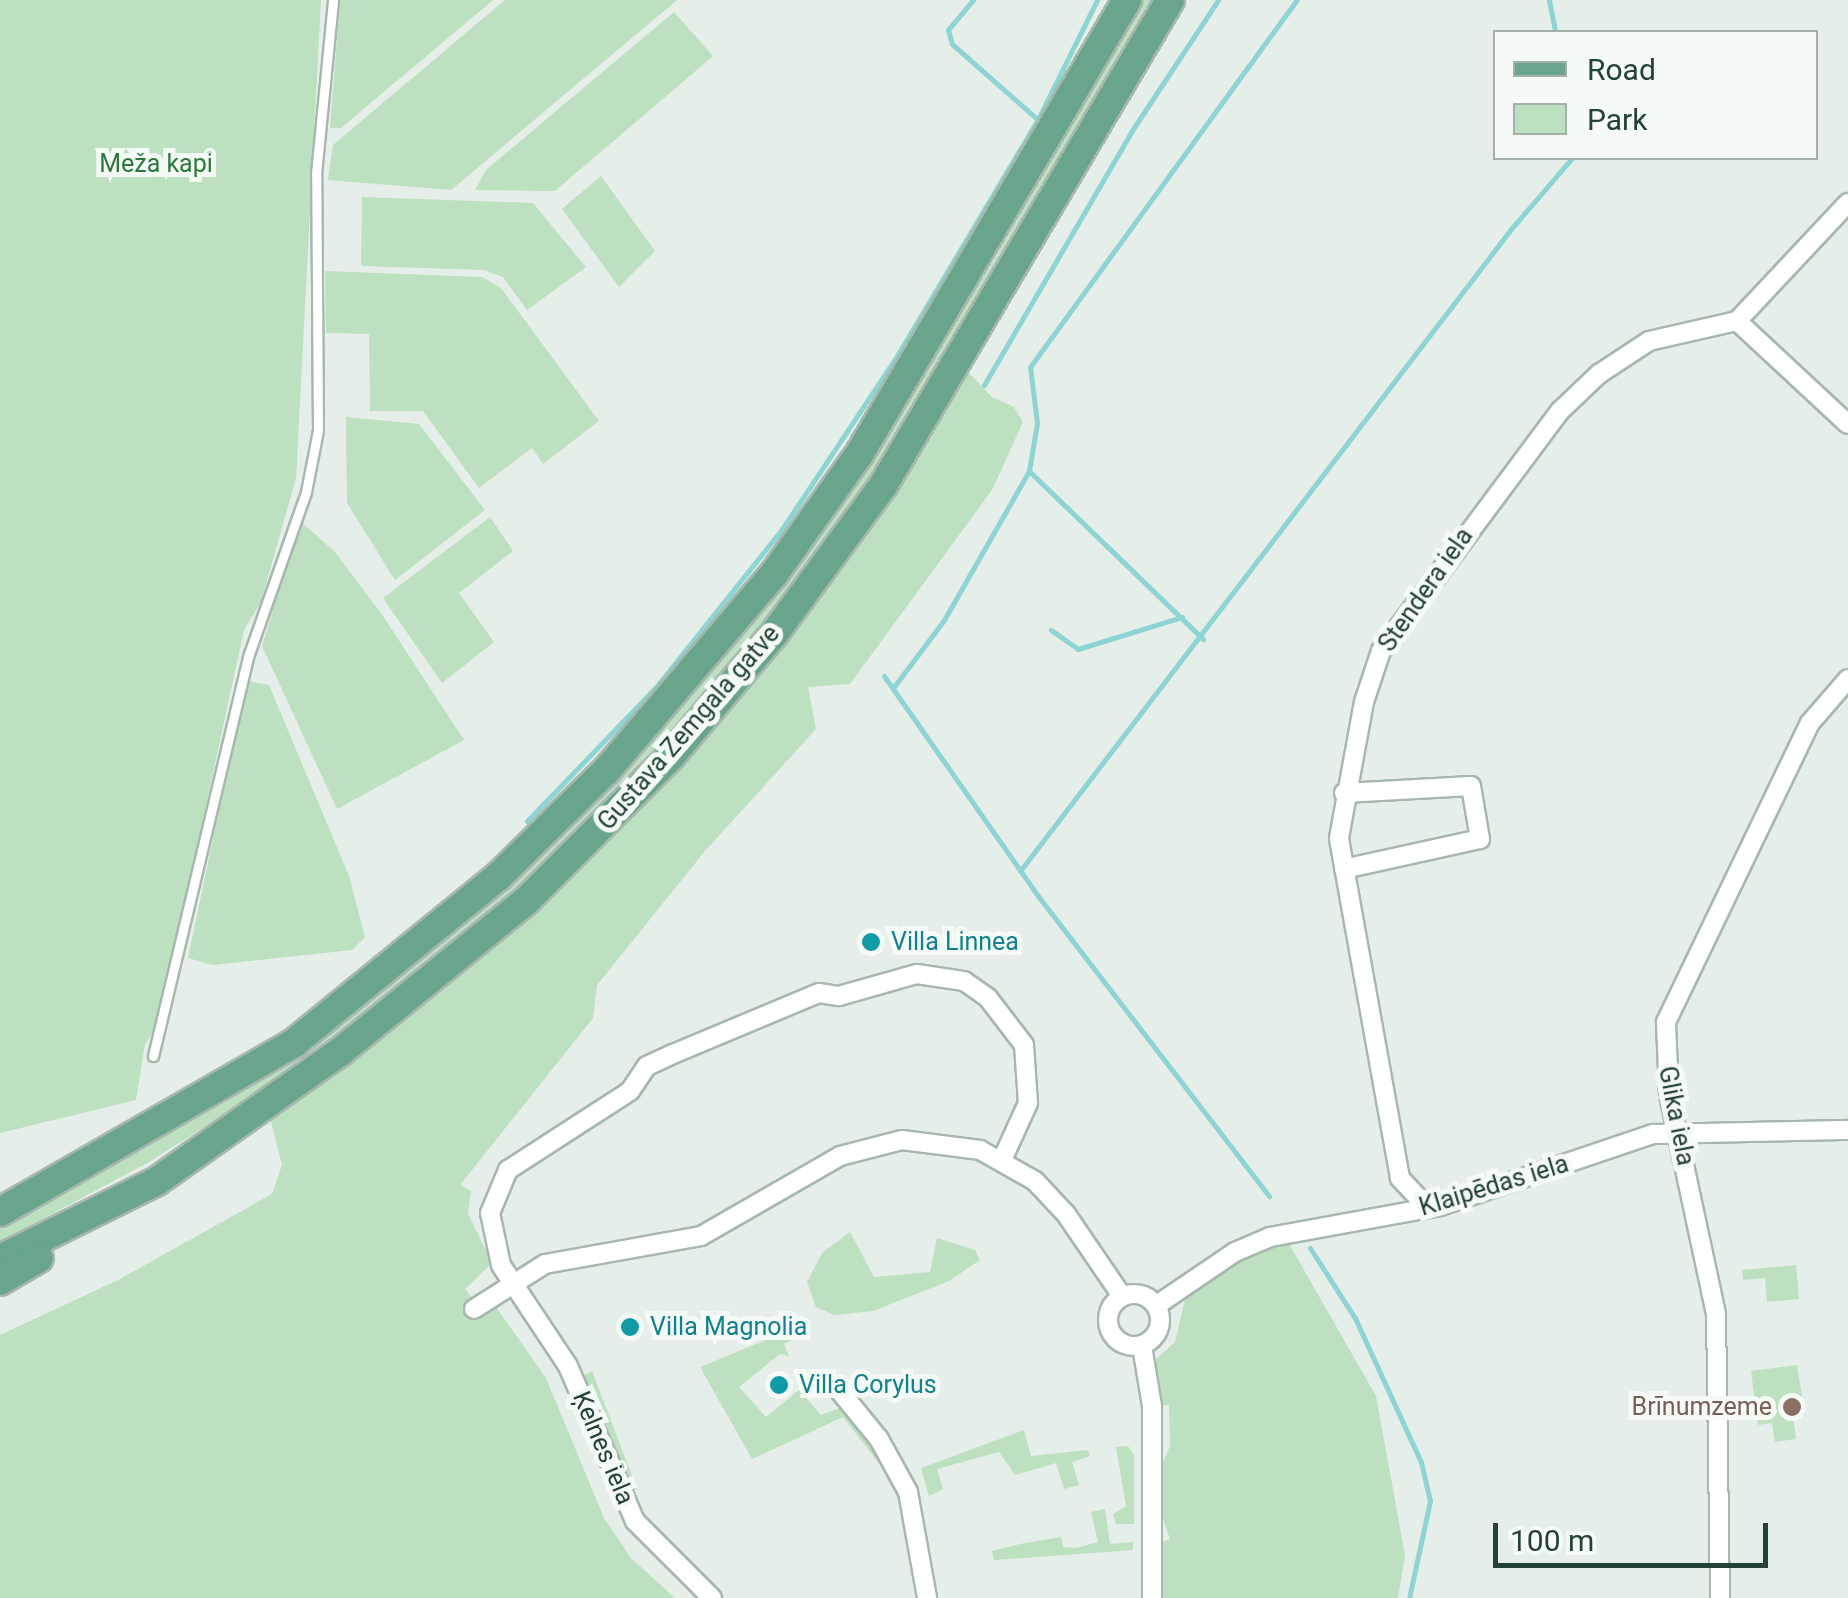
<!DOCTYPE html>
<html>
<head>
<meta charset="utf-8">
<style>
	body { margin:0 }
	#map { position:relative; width:1848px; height:1598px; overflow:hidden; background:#e5eee8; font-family:Roboto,sans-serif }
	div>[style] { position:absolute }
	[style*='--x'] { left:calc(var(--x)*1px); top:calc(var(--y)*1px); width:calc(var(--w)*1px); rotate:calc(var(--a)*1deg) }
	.green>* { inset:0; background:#bde0c1 }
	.stream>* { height:5px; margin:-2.5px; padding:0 2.5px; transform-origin:2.5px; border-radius:2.5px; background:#8cd5d4 }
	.roads { filter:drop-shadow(2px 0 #a7b7ae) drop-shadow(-2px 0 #a7b7ae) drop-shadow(0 2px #a7b7ae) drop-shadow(0 -2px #a7b7ae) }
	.service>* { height:9px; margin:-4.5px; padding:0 4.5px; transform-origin:4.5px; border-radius:4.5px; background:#fff }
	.minor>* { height:18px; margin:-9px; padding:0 9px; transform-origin:9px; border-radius:9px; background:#fff }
	.minor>.ring { margin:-9px; padding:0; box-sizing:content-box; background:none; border:18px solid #fff; border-radius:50% }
	.primary>* { height:28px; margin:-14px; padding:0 14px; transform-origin:14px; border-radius:14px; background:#68a58b }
	.dots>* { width:28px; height:28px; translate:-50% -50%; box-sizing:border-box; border:5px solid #f6faf7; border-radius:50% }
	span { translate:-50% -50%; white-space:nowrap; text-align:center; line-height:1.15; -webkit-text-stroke:10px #f6faf7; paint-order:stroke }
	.park-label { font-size:25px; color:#2b7a3d }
	.street-label { font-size:25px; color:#234134 }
	.culture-label { font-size:25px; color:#0d838f }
	.left { translate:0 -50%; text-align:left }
	.education-label { font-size:25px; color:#785e54 }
	.right { translate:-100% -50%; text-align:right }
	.legend { position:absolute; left:1493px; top:30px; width:325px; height:130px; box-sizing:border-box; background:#f6faf7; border:2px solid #a2b0a9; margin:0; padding:12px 18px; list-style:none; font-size:30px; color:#234134 }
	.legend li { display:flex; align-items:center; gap:20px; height:50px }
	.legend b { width:50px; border:2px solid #a2b0a9 }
	.scale { position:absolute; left:1493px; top:1523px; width:275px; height:45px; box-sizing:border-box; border:5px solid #234134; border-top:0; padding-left:12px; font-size:30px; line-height:35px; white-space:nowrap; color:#234134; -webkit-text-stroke:8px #f6faf7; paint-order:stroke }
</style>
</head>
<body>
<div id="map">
	<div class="green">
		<i style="clip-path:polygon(0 0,321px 0,296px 478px,261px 602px,244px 630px,159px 1023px,145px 1044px,136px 1100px,0 1133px)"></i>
		<i style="clip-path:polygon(340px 0,493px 0,341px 128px,330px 128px)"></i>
		<i style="clip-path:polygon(505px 0,677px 0,451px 190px,328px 180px,333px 145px)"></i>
		<i style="clip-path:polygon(1144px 0,1157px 0,902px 436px,781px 608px,660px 751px,531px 880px,307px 1062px,149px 1162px,0 1242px,0 1227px,224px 1103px,376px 994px,524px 871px,651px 742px,828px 523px,991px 265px)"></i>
		<i style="clip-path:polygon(674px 12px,713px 56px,555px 191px,475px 190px,486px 170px)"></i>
		<i style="clip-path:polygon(601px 176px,655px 251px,619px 287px,562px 209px)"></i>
		<i style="clip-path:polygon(362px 197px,533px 203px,586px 267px,527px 310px,503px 277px,484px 270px,361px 266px)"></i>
		<i style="clip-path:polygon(325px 271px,482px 277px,501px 288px,599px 421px,543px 464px,532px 448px,479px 488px,423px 411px,370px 411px,369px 334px,326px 333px)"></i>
		<i style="clip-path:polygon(968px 372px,992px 397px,1014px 407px,1023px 422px,992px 490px,850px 684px,808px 687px,816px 729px,705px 851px,597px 985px,593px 1018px,460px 1185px,471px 1191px,468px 1214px,492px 1263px,465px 1289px,483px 1311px,496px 1307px,546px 1378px,604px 1518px,631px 1558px,675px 1598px,0 1598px,0 1335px,118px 1280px,272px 1194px,282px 1165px,270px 1118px,486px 951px,649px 797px,886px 504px)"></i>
		<i style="clip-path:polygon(346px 417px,419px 424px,485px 510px,395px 580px,347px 503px)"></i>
		<i style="clip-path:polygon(490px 517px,513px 551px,459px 593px,494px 642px,442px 683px,383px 598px)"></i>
		<i style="clip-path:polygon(300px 521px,335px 552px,383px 616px,464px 740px,337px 809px,262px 646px)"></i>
		<i style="clip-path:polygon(246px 681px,269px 685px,349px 876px,365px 937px,352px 950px,213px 965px,188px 958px)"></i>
		<i style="clip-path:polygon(850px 1232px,874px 1277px,930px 1272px,937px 1238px,975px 1250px,980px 1260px,949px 1281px,873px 1311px,834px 1315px,816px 1307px,807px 1282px,822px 1253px)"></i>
		<i style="clip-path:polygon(1288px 1242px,1376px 1396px,1405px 1555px,1398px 1598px,1161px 1598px,1160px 1543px,1170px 1539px,1159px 1508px,1160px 1469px,1170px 1446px,1169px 1405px,1160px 1405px,1154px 1361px,1175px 1342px,1185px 1299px,1236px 1261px)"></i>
		<i style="clip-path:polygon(1796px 1265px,1799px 1299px,1767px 1302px,1765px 1278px,1743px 1280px,1742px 1270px)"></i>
		<i style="clip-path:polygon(790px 1330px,796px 1338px,784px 1344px,789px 1356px,780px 1354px,739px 1387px,766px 1417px,799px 1390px,821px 1415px,845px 1406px,878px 1447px,884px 1470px,843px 1417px,752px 1459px,700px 1367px)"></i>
		<i style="clip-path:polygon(1797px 1365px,1805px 1415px,1793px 1417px,1796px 1439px,1775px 1442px,1772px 1423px,1758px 1425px,1751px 1371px)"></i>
		<i style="clip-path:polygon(592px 1371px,637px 1489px,628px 1494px,625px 1469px,617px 1463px,583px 1376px)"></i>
		<i style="clip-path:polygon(1024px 1430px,1031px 1456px,1088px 1450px,1090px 1456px,1072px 1462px,1079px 1485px,1064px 1489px,1056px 1463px,1015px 1475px,999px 1452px,937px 1469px,943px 1489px,929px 1496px,921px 1468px)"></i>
		<i style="clip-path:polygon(1128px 1446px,1134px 1455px,1134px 1524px,1116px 1524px,1113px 1514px,1126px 1506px,1116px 1447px)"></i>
		<i style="clip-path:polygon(1105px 1509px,1110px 1544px,1133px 1542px,1133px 1550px,994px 1560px,992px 1551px,1020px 1544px,1061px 1537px,1063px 1547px,1076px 1548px,1098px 1542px,1091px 1512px)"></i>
	</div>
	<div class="stream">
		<i style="--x:973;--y:0;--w:39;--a:130"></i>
		<i style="--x:948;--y:30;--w:15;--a:74"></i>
		<i style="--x:952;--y:44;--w:113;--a:41.4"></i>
		<i style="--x:1549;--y:0;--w:33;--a:79"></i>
		<i style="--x:984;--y:385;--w:293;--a:-59.8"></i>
		<i style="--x:1131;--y:132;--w:158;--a:-56.6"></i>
		<i style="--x:1029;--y:471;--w:242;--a:44"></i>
		<i style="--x:1051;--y:630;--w:33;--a:35"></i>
		<i style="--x:1078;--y:649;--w:109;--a:-17.1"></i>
		<i style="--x:884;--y:676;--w:269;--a:55"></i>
		<i style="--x:1038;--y:896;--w:379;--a:52.4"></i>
		<i style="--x:893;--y:688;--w:85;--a:-53.1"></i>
		<i style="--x:944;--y:620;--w:172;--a:-60.3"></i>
		<i style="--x:1029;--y:471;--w:49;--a:-80.5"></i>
		<i style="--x:1037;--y:423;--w:56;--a:-97.1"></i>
		<i style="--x:1030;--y:367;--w:454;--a:-54"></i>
		<i style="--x:527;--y:821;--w:186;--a:-46.1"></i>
		<i style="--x:656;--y:687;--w:202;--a:-51.4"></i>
		<i style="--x:782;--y:529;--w:204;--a:-56.4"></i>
		<i style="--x:895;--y:359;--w:279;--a:-59.2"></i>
		<i style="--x:1038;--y:119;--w:133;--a:-63.6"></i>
		<i style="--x:1020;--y:871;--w:808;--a:-52.59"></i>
		<i style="--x:1511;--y:229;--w:94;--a:-49.3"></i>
		<i style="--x:1310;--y:1248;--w:83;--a:57.3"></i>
		<i style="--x:1355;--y:1318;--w:158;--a:65.4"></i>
		<i style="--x:1421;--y:1462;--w:40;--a:77"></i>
		<i style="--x:1430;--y:1501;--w:99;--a:102.2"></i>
	</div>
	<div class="roads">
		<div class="service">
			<i style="--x:153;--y:1056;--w:413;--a:-76.6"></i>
			<i style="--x:249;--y:654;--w:172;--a:-70.6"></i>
			<i style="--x:306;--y:492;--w:63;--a:-79"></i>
			<i style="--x:318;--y:430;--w:256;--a:-90.4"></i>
			<i style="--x:316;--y:174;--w:175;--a:-84.4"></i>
		</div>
		<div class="minor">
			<i style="--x:1737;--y:321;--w:151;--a:42.9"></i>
			<i style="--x:1344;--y:793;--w:127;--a:-3.2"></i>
			<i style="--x:1471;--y:786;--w:54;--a:80.4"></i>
			<i style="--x:1480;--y:839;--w:139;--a:167.6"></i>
			<i style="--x:1425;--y:1205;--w:37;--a:-133"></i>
			<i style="--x:1400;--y:1178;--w:345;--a:-100.2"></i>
			<i style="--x:1339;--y:838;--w:138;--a:-79.6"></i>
			<i style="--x:1364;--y:702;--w:54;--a:-71.6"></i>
			<i style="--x:1381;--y:651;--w:299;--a:-53.3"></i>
			<i style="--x:1560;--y:411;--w:54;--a:-43.5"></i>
			<i style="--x:1599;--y:374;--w:60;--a:-33.4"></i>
			<i style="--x:1649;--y:341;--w:90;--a:-12.8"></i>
			<i style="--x:1737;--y:321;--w:162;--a:-46.8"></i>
			<i class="ring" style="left:1108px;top:1294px;width:34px;height:34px"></i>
			<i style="--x:1157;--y:1305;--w:94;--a:-34.2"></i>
			<i style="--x:1235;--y:1252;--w:38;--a:-23"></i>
			<i style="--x:1270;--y:1237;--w:173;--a:-10.3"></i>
			<i style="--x:1440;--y:1206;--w:225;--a:-18.7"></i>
			<i style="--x:1653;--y:1134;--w:195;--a:-1.2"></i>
			<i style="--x:474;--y:1309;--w:84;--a:-32.4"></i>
			<i style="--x:545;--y:1264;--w:158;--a:-10.2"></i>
			<i style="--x:701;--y:1236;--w:160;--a:-29.9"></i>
			<i style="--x:840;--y:1156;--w:64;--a:-14.5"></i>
			<i style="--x:902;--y:1140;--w:79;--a:7.3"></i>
			<i style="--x:980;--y:1150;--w:63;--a:29.4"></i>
			<i style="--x:1035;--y:1181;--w:45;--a:46.8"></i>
			<i style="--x:1066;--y:1214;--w:99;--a:55.7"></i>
			<i style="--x:1142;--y:1346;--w:61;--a:80.5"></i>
			<i style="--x:1152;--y:1406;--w:192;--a:90"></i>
			<i style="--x:839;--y:1390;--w:63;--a:50.8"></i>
			<i style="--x:879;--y:1439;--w:60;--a:61.3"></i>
			<i style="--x:908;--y:1492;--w:108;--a:79.8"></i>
			<i style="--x:712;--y:1598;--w:109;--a:-135"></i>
			<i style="--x:635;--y:1521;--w:169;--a:-113.4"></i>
			<i style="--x:568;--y:1366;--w:121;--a:-123.6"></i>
			<i style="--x:501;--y:1265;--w:53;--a:-101.9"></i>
			<i style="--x:490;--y:1213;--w:47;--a:-67.3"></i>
			<i style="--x:508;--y:1170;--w:145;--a:-32.9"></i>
			<i style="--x:630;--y:1091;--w:30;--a:-56"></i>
			<i style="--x:647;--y:1066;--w:29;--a:-25"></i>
			<i style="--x:673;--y:1054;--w:158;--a:-22.7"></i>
			<i style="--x:819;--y:993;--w:20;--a:9"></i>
			<i style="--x:839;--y:996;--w:81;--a:-15.8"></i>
			<i style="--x:917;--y:974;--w:48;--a:8.5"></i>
			<i style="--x:964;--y:981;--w:29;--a:35"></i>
			<i style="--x:988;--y:998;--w:59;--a:52.5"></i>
			<i style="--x:1024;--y:1045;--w:58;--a:86.1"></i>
			<i style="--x:1028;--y:1103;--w:63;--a:114.5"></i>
			<i style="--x:1720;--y:1598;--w:284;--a:-90.8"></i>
			<i style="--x:1716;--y:1314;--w:224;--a:-102.1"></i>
			<i style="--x:1669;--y:1095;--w:73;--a:-92.4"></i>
			<i style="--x:1666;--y:1022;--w:332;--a:-64.3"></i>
			<i style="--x:1810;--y:723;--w:58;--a:-49.2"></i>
		</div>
		<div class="primary">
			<i style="--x:0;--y:1212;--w:339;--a:-29.9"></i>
			<i style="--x:294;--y:1043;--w:264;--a:-39.2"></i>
			<i style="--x:499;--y:876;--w:151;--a:-44.5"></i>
			<i style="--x:607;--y:770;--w:257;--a:-49.6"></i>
			<i style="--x:774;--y:574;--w:148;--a:-54.6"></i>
			<i style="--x:860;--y:453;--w:526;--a:-59.48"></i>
			<i style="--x:0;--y:1259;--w:175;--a:-26.4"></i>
			<i style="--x:157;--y:1181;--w:224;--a:-35.2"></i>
			<i style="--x:340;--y:1052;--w:240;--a:-39.1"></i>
			<i style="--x:526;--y:901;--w:204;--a:-45"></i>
			<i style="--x:670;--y:757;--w:161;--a:-49.8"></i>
			<i style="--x:774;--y:634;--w:186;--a:-53.7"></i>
			<i style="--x:884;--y:484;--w:562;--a:-59.42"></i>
			<i style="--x:0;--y:1281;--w:45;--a:-30.5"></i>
		</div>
	</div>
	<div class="dots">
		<i style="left:871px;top:942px;background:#0f9aa8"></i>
		<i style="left:630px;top:1327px;background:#0f9aa8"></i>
		<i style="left:779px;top:1385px;background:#0f9aa8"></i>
		<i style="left:1792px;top:1407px;background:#8d6e63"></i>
	</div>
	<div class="park-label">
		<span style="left:156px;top:164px">Meža kapi</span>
	</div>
	<div class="street-label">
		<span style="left:1426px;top:590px;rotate:-55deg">Stendera iela</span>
		<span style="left:689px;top:728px;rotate:-49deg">Gustava Zemgala gatve</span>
		<span style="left:1676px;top:1116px;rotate:79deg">Glika iela</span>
		<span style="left:1494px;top:1186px;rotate:-17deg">Klaipēdas iela</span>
		<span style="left:603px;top:1448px;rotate:67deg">Ķelnes iela</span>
	</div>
	<div class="culture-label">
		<span class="left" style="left:891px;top:942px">Villa Linnea</span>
		<span class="left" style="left:650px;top:1327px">Villa Magnolia</span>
		<span class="left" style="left:799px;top:1385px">Villa Corylus</span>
	</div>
	<div class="education-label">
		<span class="right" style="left:1772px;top:1407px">Brīnumzeme</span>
	</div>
	<ul class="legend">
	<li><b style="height:12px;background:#68a58b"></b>Road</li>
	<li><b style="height:28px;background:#bde0c1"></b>Park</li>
	</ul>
	<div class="scale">100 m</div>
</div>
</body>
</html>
